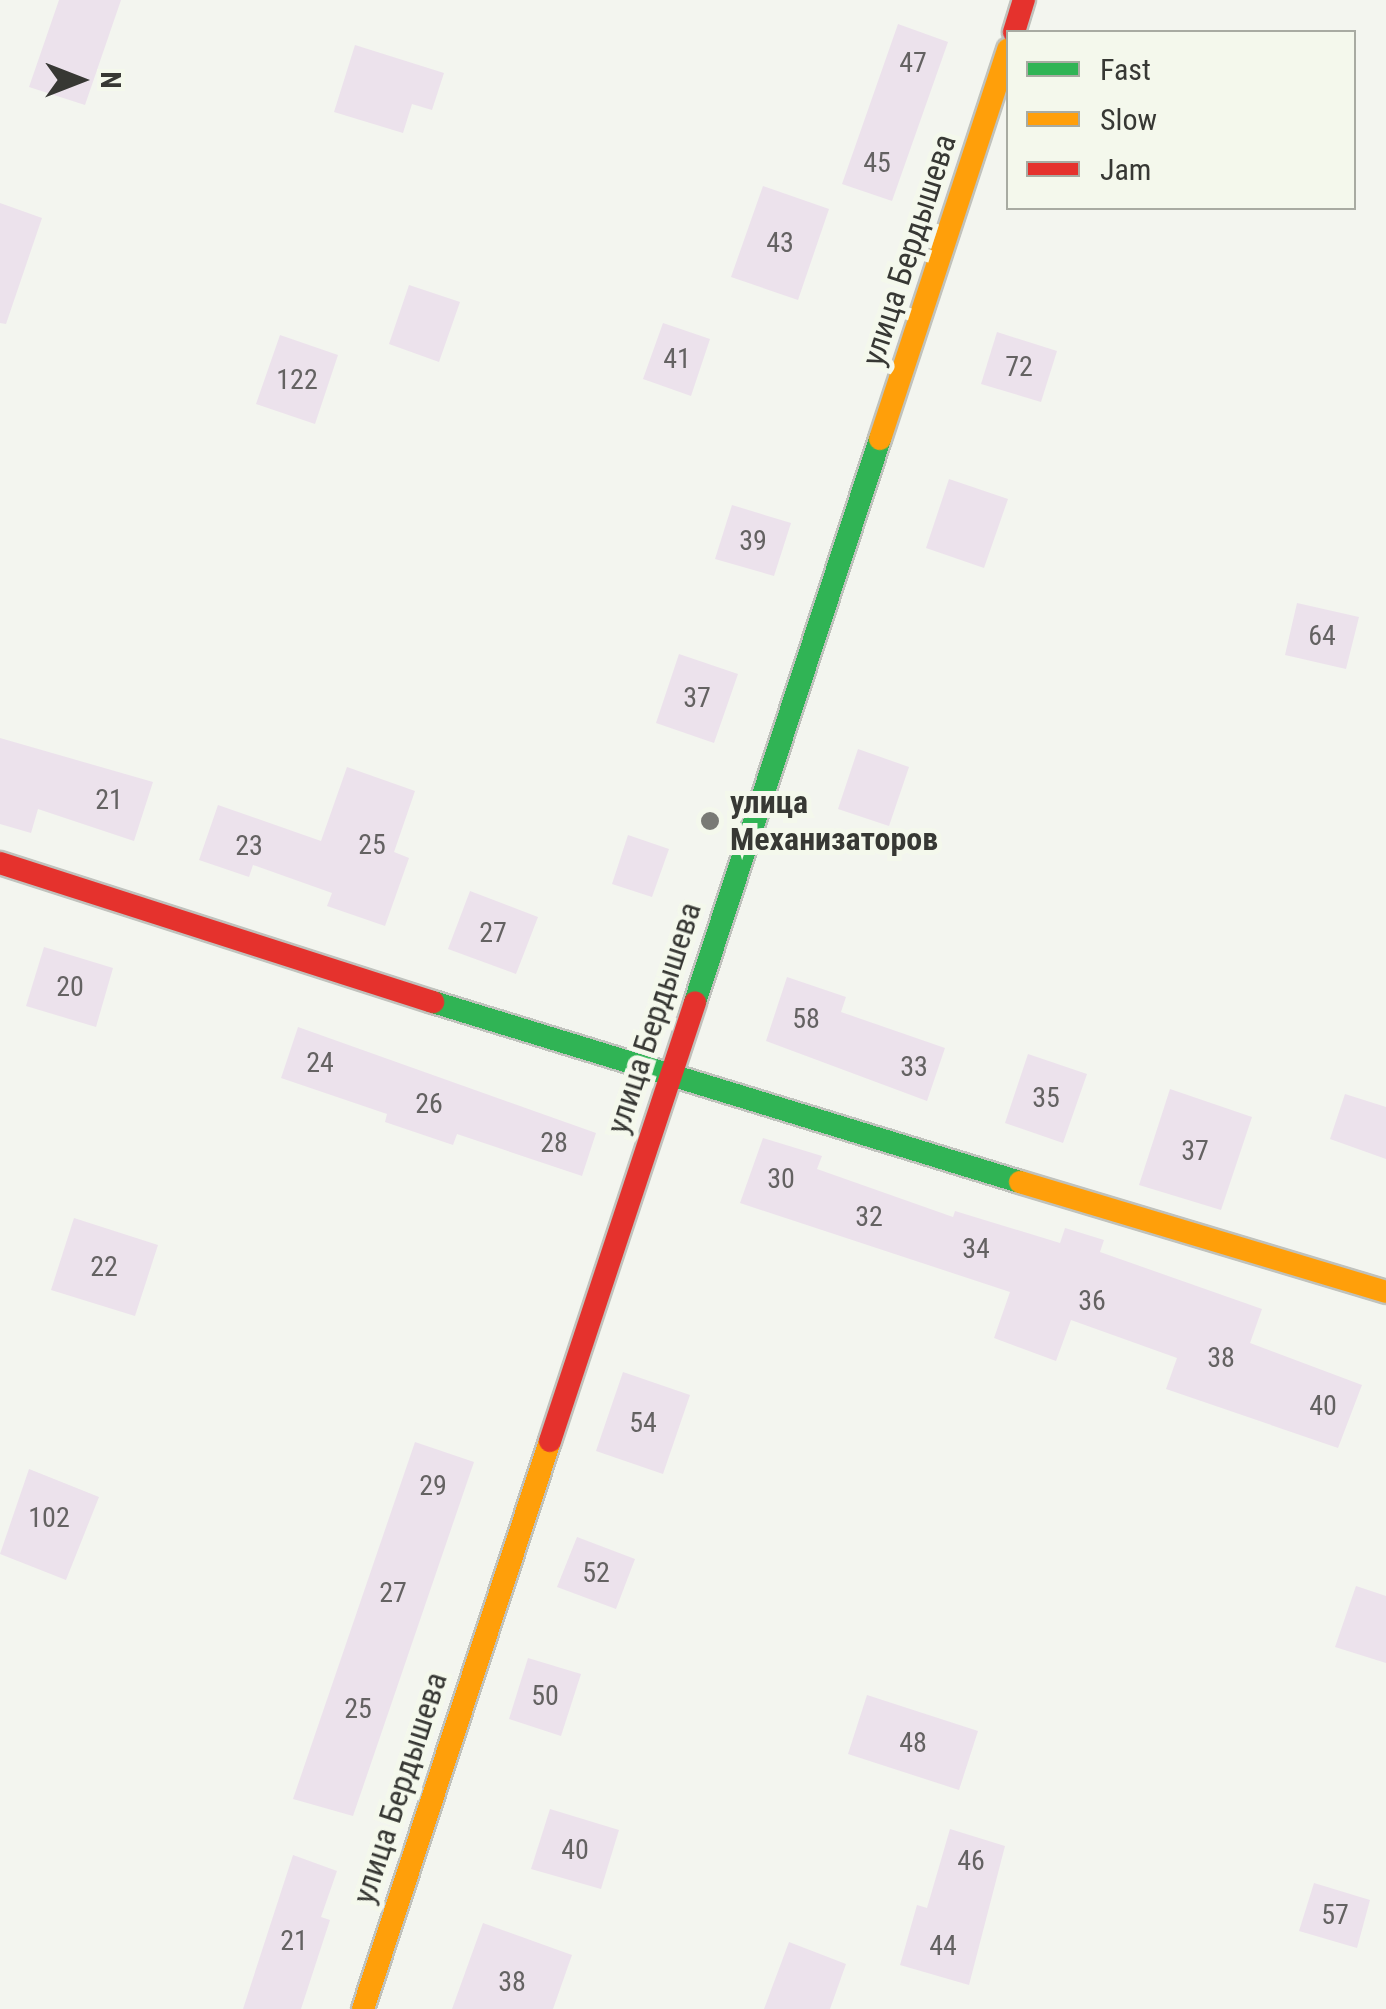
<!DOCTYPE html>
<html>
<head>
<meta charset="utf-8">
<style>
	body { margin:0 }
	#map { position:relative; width:1386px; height:2009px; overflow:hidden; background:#f3f5ef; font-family:"Roboto Condensed",sans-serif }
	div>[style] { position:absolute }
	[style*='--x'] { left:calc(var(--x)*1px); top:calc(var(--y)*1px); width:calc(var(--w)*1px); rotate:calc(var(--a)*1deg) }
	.building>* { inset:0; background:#ece2ec }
	.roads { filter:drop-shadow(2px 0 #c0c2bd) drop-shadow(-2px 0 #c0c2bd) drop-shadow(0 2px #c0c2bd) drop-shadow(0 -2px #c0c2bd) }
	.fast>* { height:22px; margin:-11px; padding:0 11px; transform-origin:11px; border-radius:11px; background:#30b455 }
	.slow>* { height:22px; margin:-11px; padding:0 11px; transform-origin:11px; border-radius:11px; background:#ff9f0a }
	.jam>* { height:22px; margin:-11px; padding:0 11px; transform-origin:11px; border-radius:11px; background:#e5322d }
	.dots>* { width:28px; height:28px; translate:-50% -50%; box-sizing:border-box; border:5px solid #f4f8ec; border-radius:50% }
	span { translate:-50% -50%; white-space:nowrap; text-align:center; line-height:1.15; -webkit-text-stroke:10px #f4f8ec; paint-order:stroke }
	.number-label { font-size:28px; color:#646262 }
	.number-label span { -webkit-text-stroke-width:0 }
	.street-label { font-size:32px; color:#373834 }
	.poi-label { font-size:32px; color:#373834; font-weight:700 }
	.left { translate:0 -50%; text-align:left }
	.legend { position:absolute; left:1006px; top:30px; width:350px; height:180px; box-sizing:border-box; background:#f4f8ec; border:2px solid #a8aba2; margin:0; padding:12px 18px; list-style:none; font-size:30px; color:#373834 }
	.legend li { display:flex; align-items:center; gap:20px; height:50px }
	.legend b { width:50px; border:2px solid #a8aba2 }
	.north { position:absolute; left:30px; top:30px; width:100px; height:100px; -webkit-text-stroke:8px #f4f8ec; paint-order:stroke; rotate:90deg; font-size:28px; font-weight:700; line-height:40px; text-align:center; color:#373834 }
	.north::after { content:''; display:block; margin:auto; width:35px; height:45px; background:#373834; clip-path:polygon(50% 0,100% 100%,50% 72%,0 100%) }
</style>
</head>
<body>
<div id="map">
	<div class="building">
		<i style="clip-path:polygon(59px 0,121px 0,85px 105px,29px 87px)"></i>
		<i style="clip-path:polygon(898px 24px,948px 42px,892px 201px,842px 184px)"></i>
		<i style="clip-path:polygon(355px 45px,444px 73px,432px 110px,412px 104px,403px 133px,334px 112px)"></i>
		<i style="clip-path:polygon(763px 186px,829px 209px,798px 300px,731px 277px)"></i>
		<i style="clip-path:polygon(0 203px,42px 218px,6px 324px,0 323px)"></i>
		<i style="clip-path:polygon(409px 285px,460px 302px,439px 362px,389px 344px)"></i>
		<i style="clip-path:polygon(663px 323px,710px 339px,691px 396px,643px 379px)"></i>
		<i style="clip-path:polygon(997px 332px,1057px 351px,1041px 402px,981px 384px)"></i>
		<i style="clip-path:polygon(280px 335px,338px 355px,315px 424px,256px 404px)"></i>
		<i style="clip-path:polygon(949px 479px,1008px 499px,984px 568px,926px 548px)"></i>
		<i style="clip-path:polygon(732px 505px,791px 523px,774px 576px,715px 559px)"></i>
		<i style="clip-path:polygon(1297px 603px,1359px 617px,1346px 669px,1285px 655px)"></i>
		<i style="clip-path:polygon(679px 654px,738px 674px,714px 743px,656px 723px)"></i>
		<i style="clip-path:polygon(0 738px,153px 782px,134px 841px,38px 809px,31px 833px,0 824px)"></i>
		<i style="clip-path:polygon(858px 749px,909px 767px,889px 826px,838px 809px)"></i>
		<i style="clip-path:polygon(347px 767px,415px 791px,394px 852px,409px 858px,385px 926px,327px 906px,332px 893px,253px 865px,249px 877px,199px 860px,218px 805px,321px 841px)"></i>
		<i style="clip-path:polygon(628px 835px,669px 849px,652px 897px,612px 884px)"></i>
		<i style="clip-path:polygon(470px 891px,538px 917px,516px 974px,448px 949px)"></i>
		<i style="clip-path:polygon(44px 947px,113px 968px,96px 1027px,26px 1006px)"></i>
		<i style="clip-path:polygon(787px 977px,846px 997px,841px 1012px,945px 1048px,927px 1101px,766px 1041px)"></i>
		<i style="clip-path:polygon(298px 1027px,596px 1133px,582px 1176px,457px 1134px,453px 1145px,385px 1122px,387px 1114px,281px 1078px)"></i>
		<i style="clip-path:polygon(1028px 1054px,1087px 1074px,1063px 1143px,1005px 1123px)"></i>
		<i style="clip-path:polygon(1170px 1089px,1252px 1117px,1221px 1210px,1139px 1185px)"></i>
		<i style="clip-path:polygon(1345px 1094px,1386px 1107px,1386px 1159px,1330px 1139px)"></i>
		<i style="clip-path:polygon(763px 1138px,822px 1156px,817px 1169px,953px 1217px,955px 1211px,1060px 1243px,1065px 1228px,1104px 1240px,1100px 1252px,1262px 1309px,1250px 1343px,1362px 1385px,1338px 1448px,1166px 1389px,1177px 1358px,1071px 1320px,1056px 1361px,994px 1338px,1010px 1292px,740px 1203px)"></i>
		<i style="clip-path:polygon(74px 1218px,158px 1245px,135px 1316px,51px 1290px)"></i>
		<i style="clip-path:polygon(623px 1372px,690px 1395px,663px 1474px,596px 1451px)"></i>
		<i style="clip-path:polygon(415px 1442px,474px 1462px,353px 1816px,293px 1799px)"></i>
		<i style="clip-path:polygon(29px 1469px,99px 1497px,66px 1580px,0 1554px)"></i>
		<i style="clip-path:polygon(577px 1537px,635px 1559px,616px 1609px,557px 1587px)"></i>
		<i style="clip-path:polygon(1356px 1586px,1386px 1596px,1386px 1663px,1335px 1647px)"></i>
		<i style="clip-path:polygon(528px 1658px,581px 1674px,561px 1736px,509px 1719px)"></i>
		<i style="clip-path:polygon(867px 1695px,978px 1731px,959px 1790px,848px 1754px)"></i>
		<i style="clip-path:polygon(550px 1809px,619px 1830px,601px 1889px,531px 1869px)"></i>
		<i style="clip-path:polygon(950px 1829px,1005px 1846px,969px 1985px,900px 1965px,917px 1905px,927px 1908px)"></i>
		<i style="clip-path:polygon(293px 1855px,337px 1871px,321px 1917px,330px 1920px,301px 2009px,243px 2009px)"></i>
		<i style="clip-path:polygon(1314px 1883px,1370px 1900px,1357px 1948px,1299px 1931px)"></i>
		<i style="clip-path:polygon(483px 1923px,572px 1955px,553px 2009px,452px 2009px)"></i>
		<i style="clip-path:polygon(789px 1942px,846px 1964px,830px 2009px,764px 2009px)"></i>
	</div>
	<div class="roads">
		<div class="fast">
			<i style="--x:433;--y:1002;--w:614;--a:17.05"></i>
			<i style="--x:695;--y:1002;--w:593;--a:-71.81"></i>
		</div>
		<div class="slow">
			<i style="--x:880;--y:439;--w:410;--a:-71.8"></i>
			<i style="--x:1020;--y:1182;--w:382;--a:16.7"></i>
			<i style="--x:363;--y:2009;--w:598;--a:-71.78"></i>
		</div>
		<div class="jam">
			<i style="--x:1014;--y:32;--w:34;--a:-73"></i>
			<i style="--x:0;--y:863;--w:455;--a:17.8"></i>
			<i style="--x:550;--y:1441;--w:462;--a:-71.7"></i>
		</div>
	</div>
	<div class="dots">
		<i style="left:710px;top:821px;background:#797a75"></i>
	</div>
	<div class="number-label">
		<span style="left:913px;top:63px">47</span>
		<span style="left:877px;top:163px">45</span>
		<span style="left:780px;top:243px">43</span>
		<span style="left:677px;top:359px">41</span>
		<span style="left:1019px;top:367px">72</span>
		<span style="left:297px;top:380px">122</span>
		<span style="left:753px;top:541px">39</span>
		<span style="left:1322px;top:636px">64</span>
		<span style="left:697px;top:698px">37</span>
		<span style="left:109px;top:800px">21</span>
		<span style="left:372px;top:845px">25</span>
		<span style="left:249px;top:846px">23</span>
		<span style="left:493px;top:933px">27</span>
		<span style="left:70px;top:987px">20</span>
		<span style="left:806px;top:1019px">58</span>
		<span style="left:320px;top:1063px">24</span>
		<span style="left:914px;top:1067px">33</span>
		<span style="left:1046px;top:1098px">35</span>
		<span style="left:429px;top:1104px">26</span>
		<span style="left:554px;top:1143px">28</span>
		<span style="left:1195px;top:1151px">37</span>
		<span style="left:781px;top:1179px">30</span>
		<span style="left:869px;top:1217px">32</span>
		<span style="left:976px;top:1249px">34</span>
		<span style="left:104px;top:1267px">22</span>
		<span style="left:1092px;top:1301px">36</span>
		<span style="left:1221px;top:1358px">38</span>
		<span style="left:1323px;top:1406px">40</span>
		<span style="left:643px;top:1423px">54</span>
		<span style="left:433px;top:1486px">29</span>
		<span style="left:49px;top:1518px">102</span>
		<span style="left:596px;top:1573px">52</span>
		<span style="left:393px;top:1593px">27</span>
		<span style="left:545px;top:1696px">50</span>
		<span style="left:358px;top:1709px">25</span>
		<span style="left:913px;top:1743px">48</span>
		<span style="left:575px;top:1850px">40</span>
		<span style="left:971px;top:1861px">46</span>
		<span style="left:1335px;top:1915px">57</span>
		<span style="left:294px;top:1941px">21</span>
		<span style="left:943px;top:1946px">44</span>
		<span style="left:512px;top:1982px">38</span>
	</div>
	<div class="street-label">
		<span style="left:909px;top:250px;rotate:-72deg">улица Бердышева</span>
		<span style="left:654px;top:1018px;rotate:-72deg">улица Бердышева</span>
		<span style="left:400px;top:1788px;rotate:-72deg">улица Бердышева</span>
	</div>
	<div class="poi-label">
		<span class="left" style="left:730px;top:821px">улица<br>Механизаторов</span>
	</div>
	<ul class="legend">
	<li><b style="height:12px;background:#30b455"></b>Fast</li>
	<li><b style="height:12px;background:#ff9f0a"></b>Slow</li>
	<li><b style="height:12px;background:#e5322d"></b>Jam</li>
	</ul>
	<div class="north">N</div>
</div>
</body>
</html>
